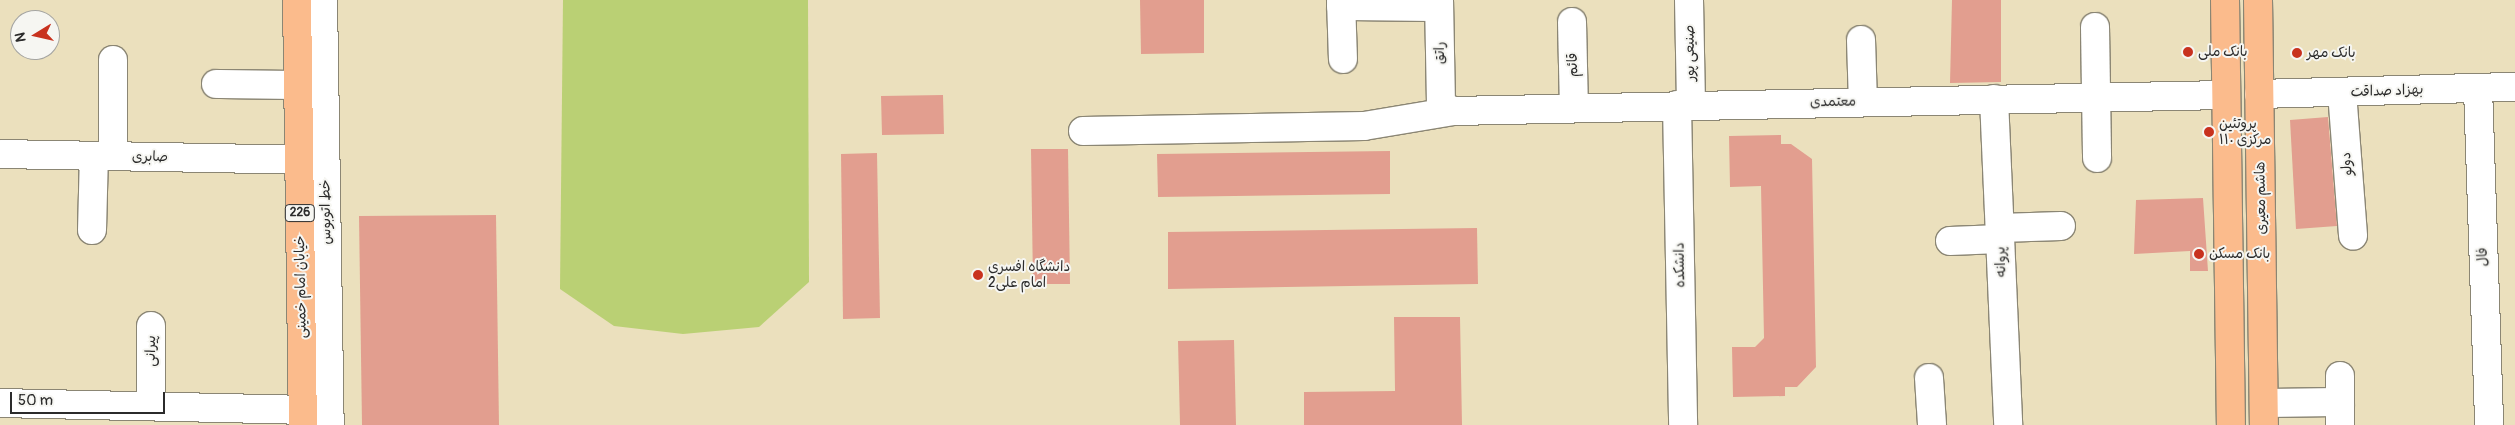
<!DOCTYPE html>
<html>
<head>
<meta charset="utf-8">
<style>
	body { margin:0 }
	#map { position:relative; width:2515px; height:425px; overflow:hidden; background:#ebe0bd; font-family:Pangolin,"Playpen Sans Arabic",sans-serif }
	div>[style] { position:absolute }
	[style*='--x'] { left:calc(var(--x)*1px); top:calc(var(--y)*1px); width:calc(var(--w)*1px); rotate:calc(var(--a)*1deg) }
	.green>* { inset:0; background:#bad074 }
	.building>* { inset:0; background:#e29e8f }
	.roads { filter:drop-shadow(1px 0 #8b8674) drop-shadow(-1px 0 #8b8674) drop-shadow(0 1px #8b8674) drop-shadow(0 -1px #8b8674) }
	.minor>* { height:28px; margin:-14px; padding:0 14px; transform-origin:14px; border-radius:14px; background:#fff }
	.major>* { height:28px; margin:-14px; padding:0 14px; transform-origin:14px; border-radius:14px; background:#fbbb8c }
	.dots>* { width:14px; height:14px; translate:-50% -50%; box-sizing:border-box; border:2px solid #f6f6f2; border-radius:50% }
	span { translate:-50% -50%; white-space:nowrap; text-align:center; line-height:1.15; -webkit-text-stroke:4px #f6f6f2; paint-order:stroke }
	.shield-label span { padding:1px 4px; background:#f6f6f2; border:1px solid; border-radius:4px; -webkit-text-stroke-width:0 }
	.shield-label { font-size:12px; color:#2b2b2b; font-weight:700 }
	.poi-label { font-size:14px; color:#2b2b2b }
	.left { translate:0 -50%; text-align:left }
	.street-label { font-size:14px; color:#2b2b2b }
	.north { position:absolute; left:10px; top:10px; width:50px; height:50px; box-sizing:border-box; background:#f6f6f2; border:1px solid #a5a5a2; border-radius:50%; rotate:261deg; font-size:14px; font-weight:700; line-height:20px; text-align:center; color:#2b2b2b }
	.north::after { content:''; display:block; margin:auto; width:18px; height:22px; background:#c8321e; clip-path:polygon(50% 0,100% 100%,50% 72%,0 100%) }
	.scale { position:absolute; left:10px; top:392px; width:155px; height:22px; box-sizing:border-box; border:2px solid #2b2b2b; border-top:0; padding-left:6px; font-size:15px; line-height:18px; white-space:nowrap; color:#2b2b2b; -webkit-text-stroke:4px #f6f6f2; paint-order:stroke }
</style>
</head>
<body>
<div id="map">
	<div class="green">
		<i style="clip-path:polygon(563px 0,808px 0,809px 282px,759px 327px,683px 334px,614px 326px,560px 289px)"></i>
	</div>
	<div class="building">
		<i style="clip-path:polygon(1140px 0,1204px 0,1204px 53px,1141px 54px)"></i>
		<i style="clip-path:polygon(1952px 0,2001px 0,2001px 82px,1950px 83px)"></i>
		<i style="clip-path:polygon(943px 95px,944px 134px,882px 135px,881px 96px)"></i>
		<i style="clip-path:polygon(2328px 117px,2337px 226px,2296px 229px,2290px 120px)"></i>
		<i style="clip-path:polygon(1781px 135px,1781px 144px,1791px 144px,1812px 159px,1816px 367px,1797px 387px,1785px 387px,1785px 396px,1733px 397px,1732px 347px,1755px 347px,1764px 338px,1761px 186px,1730px 187px,1729px 136px)"></i>
		<i style="clip-path:polygon(1031px 149px,1068px 149px,1070px 284px,1033px 284px)"></i>
		<i style="clip-path:polygon(1390px 151px,1390px 194px,1158px 197px,1157px 154px)"></i>
		<i style="clip-path:polygon(877px 153px,880px 318px,843px 319px,841px 154px)"></i>
		<i style="clip-path:polygon(2203px 198px,2208px 271px,2190px 271px,2190px 251px,2134px 254px,2136px 200px)"></i>
		<i style="clip-path:polygon(496px 215px,499px 425px,362px 425px,359px 216px)"></i>
		<i style="clip-path:polygon(1477px 228px,1478px 284px,1168px 289px,1168px 232px)"></i>
		<i style="clip-path:polygon(1394px 317px,1460px 317px,1462px 425px,1304px 425px,1304px 392px,1395px 391px)"></i>
		<i style="clip-path:polygon(1234px 340px,1236px 425px,1180px 425px,1178px 341px)"></i>
	</div>
	<div class="roads">
		<div class="minor">
			<i style="--x:323;--y:0;--w:425;--a:89.1"></i>
			<i style="--x:1341;--y:0;--w:59;--a:88.1"></i>
			<i style="--x:1439;--y:0;--w:106;--a:88.9"></i>
			<i style="--x:1441;--y:106;--w:14;--a:21"></i>
			<i style="--x:1454;--y:111;--w:772;--a:-1.19"></i>
			<i style="--x:1689;--y:0;--w:105;--a:88.9"></i>
			<i style="--x:1341;--y:6;--w:98;--a:0.6"></i>
			<i style="--x:1572;--y:22;--w:85;--a:88.7"></i>
			<i style="--x:2095;--y:27;--w:131;--a:89.1"></i>
			<i style="--x:1861;--y:40;--w:62;--a:88.2"></i>
			<i style="--x:216;--y:84;--w:82;--a:0.7"></i>
			<i style="--x:2478;--y:88;--w:337;--a:88.1"></i>
			<i style="--x:2342;--y:92;--w:144;--a:85.6"></i>
			<i style="--x:2259;--y:94;--w:256;--a:-1.6"></i>
			<i style="--x:1994;--y:99;--w:326;--a:87.5"></i>
			<i style="--x:1677;--y:105;--w:320;--a:88.9"></i>
			<i style="--x:1083;--y:131;--w:281;--a:-1"></i>
			<i style="--x:1364;--y:126;--w:91;--a:-9.5"></i>
			<i style="--x:0;--y:154;--w:299;--a:1.1"></i>
			<i style="--x:113;--y:156;--w:96;--a:-90"></i>
			<i style="--x:2000;--y:228;--w:61;--a:-1.9"></i>
			<i style="--x:92;--y:230;--w:74;--a:-88.5"></i>
			<i style="--x:1950;--y:241;--w:50;--a:-2.3"></i>
			<i style="--x:2340;--y:376;--w:49;--a:90"></i>
			<i style="--x:1929;--y:378;--w:47;--a:86.3"></i>
			<i style="--x:0;--y:403;--w:302;--a:1.3"></i>
			<i style="--x:2264;--y:403;--w:76;--a:-0.8"></i>
			<i style="--x:151;--y:406;--w:80;--a:-90"></i>
		</div>
		<div class="major">
			<i style="--x:297;--y:0;--w:425;--a:89.2"></i>
			<i style="--x:2225;--y:0;--w:425;--a:89.2"></i>
			<i style="--x:2258;--y:0;--w:425;--a:89.2"></i>
		</div>
	</div>
	<div class="dots">
		<i style="left:2188px;top:52px;background:#c8321e"></i>
		<i style="left:2297px;top:53px;background:#c8321e"></i>
		<i style="left:2209px;top:132px;background:#c8321e"></i>
		<i style="left:2199px;top:254px;background:#c8321e"></i>
		<i style="left:978px;top:275px;background:#c8321e"></i>
	</div>
	<div class="shield-label">
		<span style="left:300px;top:213px">226</span>
	</div>
	<div class="poi-label">
		<span class="left" style="left:2198px;top:52px">بانک ملی</span>
		<span class="left" style="left:2307px;top:53px">بانک مهر</span>
		<span class="left" style="left:2219px;top:132px">پروتئین<br>مرکزی ۱۱۰</span>
		<span class="left" style="left:2209px;top:254px">بانک مسکن</span>
		<span class="left" style="left:988px;top:275px">دانشگاه افسری<br>امام علی2</span>
	</div>
	<div class="street-label">
		<span style="left:1440px;top:53px;rotate:-91deg">راتق</span>
		<span style="left:1690px;top:53px;rotate:-91deg">صنیعی پور</span>
		<span style="left:1573px;top:65px;rotate:-91deg">قائم</span>
		<span style="left:2387px;top:91px;rotate:-2deg">بهزاد صداقت</span>
		<span style="left:1833px;top:102px;rotate:-1deg">معتمدی</span>
		<span style="left:150px;top:157px;rotate:1deg">صابری</span>
		<span style="left:2347px;top:164px;rotate:-94deg">دولو</span>
		<span style="left:2261px;top:198px;rotate:-91deg">هاشم معیری</span>
		<span style="left:326px;top:212px;rotate:-91deg">خط اتوبوس</span>
		<span style="left:2483px;top:257px;rotate:-92deg">فال</span>
		<span style="left:2001px;top:262px;rotate:-92deg">پروانه</span>
		<span style="left:1680px;top:265px;rotate:-91deg">دانشکده</span>
		<span style="left:301px;top:287px;rotate:-91deg">خیابان امام خمینی</span>
		<span style="left:151px;top:351px;rotate:-89deg">پیرانی</span>
	</div>
	<div class="north">N</div>
	<div class="scale">50 m</div>
</div>
</body>
</html>
